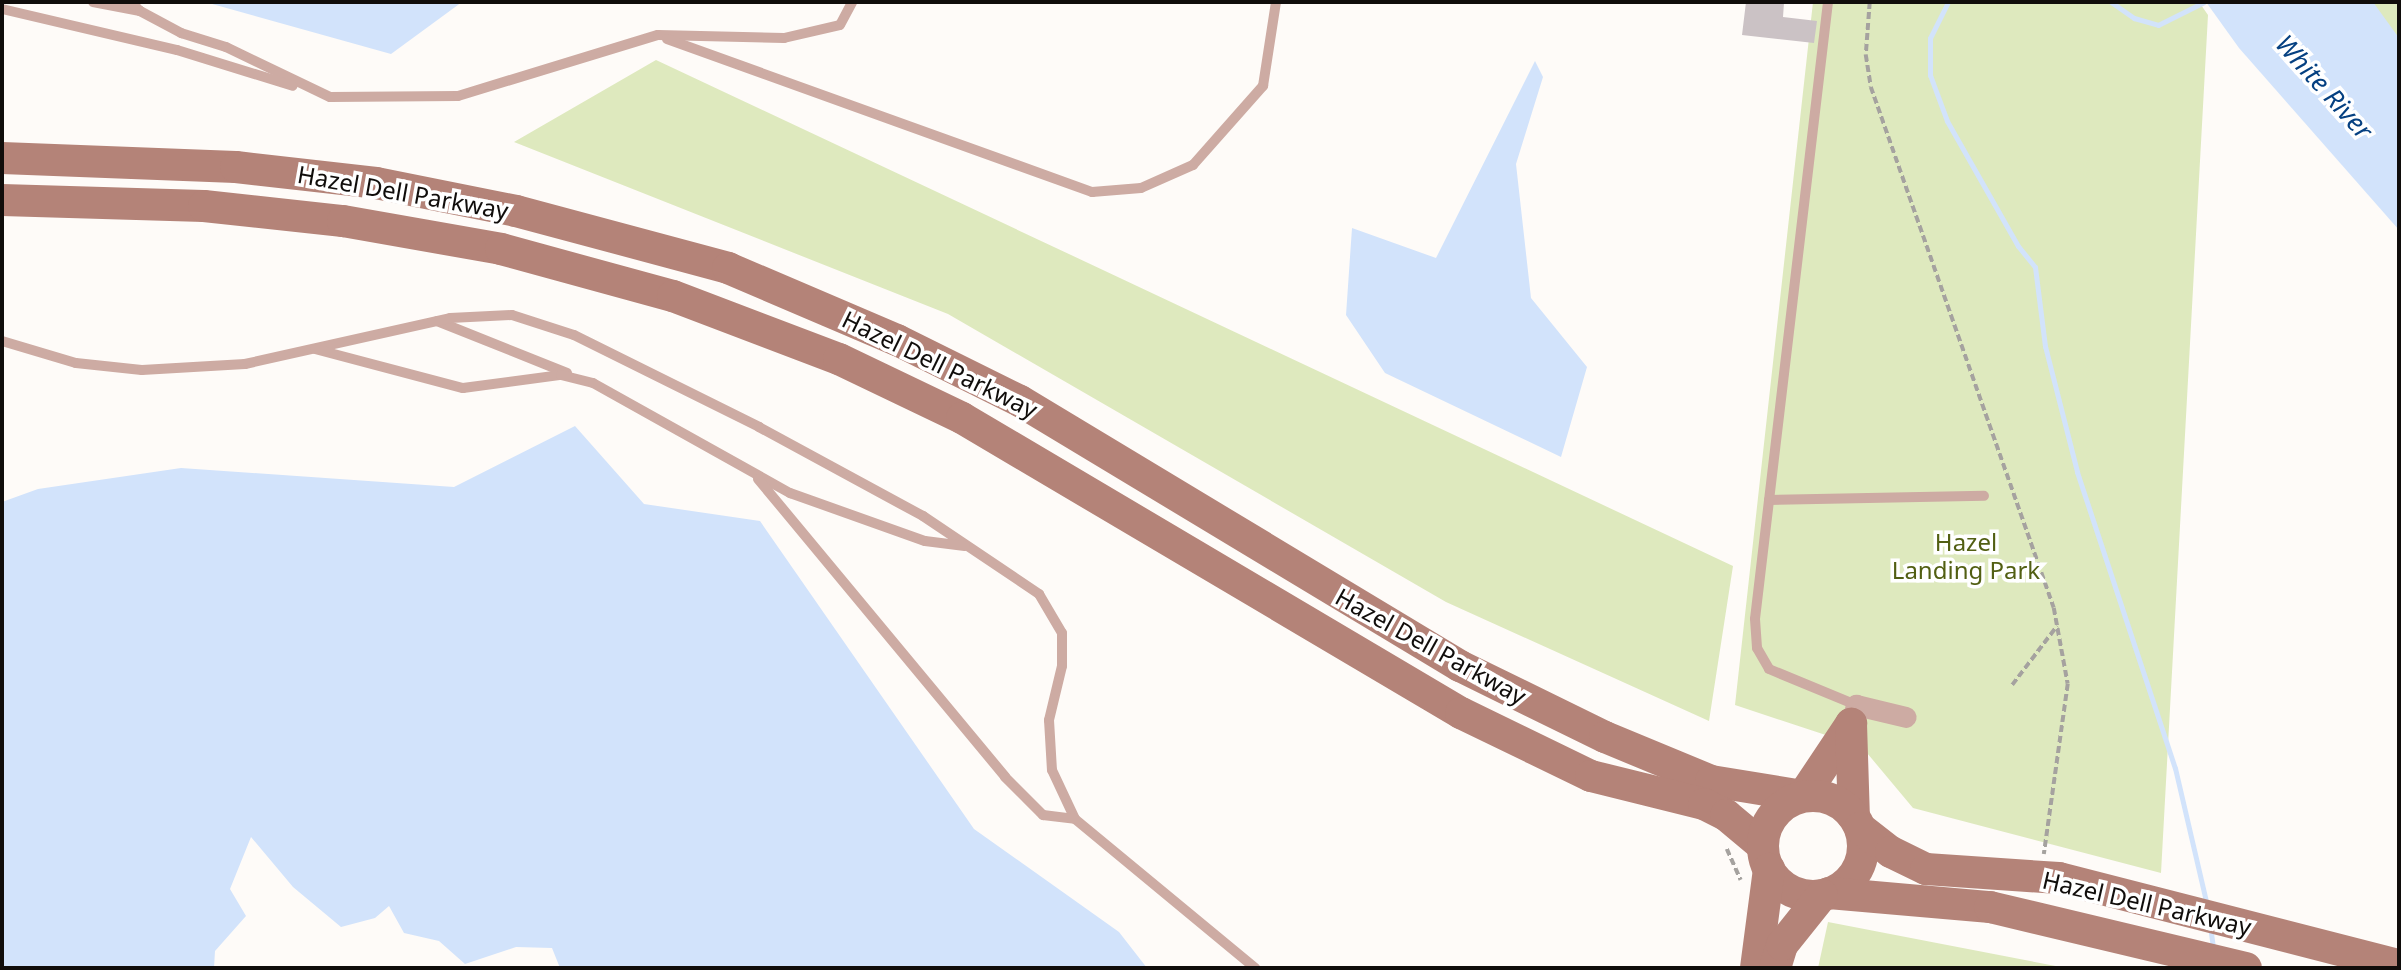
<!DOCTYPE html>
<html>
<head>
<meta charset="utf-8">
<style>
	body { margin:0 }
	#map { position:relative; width:2401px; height:970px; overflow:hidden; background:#fefbf8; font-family:"Noto Sans",sans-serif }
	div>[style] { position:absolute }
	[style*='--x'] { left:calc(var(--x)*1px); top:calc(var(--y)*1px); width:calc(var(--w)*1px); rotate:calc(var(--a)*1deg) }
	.green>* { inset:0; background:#dee9be }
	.water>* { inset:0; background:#d2e3fb }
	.stream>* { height:5px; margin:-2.5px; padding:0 2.5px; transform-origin:2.5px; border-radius:2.5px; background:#d2e3fb }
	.building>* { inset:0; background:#cbc2c5 }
	.path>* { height:3.5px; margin-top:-1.75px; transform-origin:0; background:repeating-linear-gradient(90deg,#a5a29f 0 7px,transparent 0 10.5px) }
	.lane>* { height:10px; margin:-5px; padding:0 5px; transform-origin:5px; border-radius:5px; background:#cdaba3 }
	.street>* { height:21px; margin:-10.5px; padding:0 10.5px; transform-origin:10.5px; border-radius:10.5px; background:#cdaba3 }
	.secondary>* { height:32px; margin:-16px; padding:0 16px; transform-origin:16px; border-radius:16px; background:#b48378 }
	.secondary>.ring { margin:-16px; padding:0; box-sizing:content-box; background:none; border:32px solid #b48378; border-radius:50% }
	span { translate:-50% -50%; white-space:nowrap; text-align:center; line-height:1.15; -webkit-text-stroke:7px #fff; paint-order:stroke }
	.street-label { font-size:24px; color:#100d0b }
	.park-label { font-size:24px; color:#525f13 }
	.water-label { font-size:26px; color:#054081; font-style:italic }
	.frame { position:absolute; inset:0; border:4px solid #100d0b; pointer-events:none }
</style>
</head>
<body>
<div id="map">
	<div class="green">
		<i style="clip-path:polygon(1813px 2px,2199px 2px,2208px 15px,2161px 873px,1913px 808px,1862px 747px,1735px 705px)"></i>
		<i style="clip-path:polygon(2344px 2px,2399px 2px,2399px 70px)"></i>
		<i style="clip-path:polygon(656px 60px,1733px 566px,1709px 721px,1446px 602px,948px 314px,514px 142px)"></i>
		<i style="clip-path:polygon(1828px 922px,2066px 968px,1818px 968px)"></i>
	</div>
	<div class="water">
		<i style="clip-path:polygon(205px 2px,462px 2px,391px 54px)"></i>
		<i style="clip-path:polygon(2206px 2px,2373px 2px,2399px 38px,2399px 230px,2239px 48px)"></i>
		<i style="clip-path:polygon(1535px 61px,1543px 77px,1516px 164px,1531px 298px,1587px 367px,1561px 457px,1385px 373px,1346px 315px,1352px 228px,1436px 258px)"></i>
		<i style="clip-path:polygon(575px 426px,644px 504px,760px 521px,974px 829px,1119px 932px,1147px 968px,560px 968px,552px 948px,516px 947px,465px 964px,439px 941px,404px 933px,389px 906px,375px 918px,341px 927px,293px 887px,251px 837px,230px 889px,246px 916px,215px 951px,214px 968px,2px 968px,2px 502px,38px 489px,181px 468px,454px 487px)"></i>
	</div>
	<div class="stream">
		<i style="--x:1948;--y:2;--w:40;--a:116.6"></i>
		<i style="--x:1930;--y:38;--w:37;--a:90"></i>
		<i style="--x:1930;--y:75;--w:49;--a:69.7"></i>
		<i style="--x:1947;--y:121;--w:144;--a:60.4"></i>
		<i style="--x:2018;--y:246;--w:27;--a:51"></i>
		<i style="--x:2035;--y:267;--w:80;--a:82.8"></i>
		<i style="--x:2045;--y:346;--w:130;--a:75.7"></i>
		<i style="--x:2077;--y:472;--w:312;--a:71.7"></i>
		<i style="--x:2175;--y:768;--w:142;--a:76.9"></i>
		<i style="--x:2111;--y:2;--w:28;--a:35"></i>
		<i style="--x:2134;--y:18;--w:25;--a:16"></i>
		<i style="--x:2158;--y:25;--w:51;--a:-26.6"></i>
		<i style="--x:2210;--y:926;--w:22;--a:82"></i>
	</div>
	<div class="building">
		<i style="clip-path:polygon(1746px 2px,1784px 3px,1783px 17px,1817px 21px,1814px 43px,1742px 35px)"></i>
	</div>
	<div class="path">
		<i style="--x:1870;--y:2;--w:53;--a:94.3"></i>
		<i style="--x:1866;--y:55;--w:32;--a:81"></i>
		<i style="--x:1871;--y:87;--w:552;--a:70.65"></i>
		<i style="--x:2054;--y:608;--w:77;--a:79.6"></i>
		<i style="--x:2068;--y:684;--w:172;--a:98"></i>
		<i style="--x:2012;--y:685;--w:74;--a:-52.7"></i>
		<i style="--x:1727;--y:849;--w:34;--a:66"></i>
	</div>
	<div class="lane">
		<i style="--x:93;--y:2;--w:48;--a:10.8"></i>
		<i style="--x:131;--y:2;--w:13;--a:45"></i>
		<i style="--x:140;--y:11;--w:47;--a:28.2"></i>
		<i style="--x:181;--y:33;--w:47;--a:17.3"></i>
		<i style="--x:226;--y:47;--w:115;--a:25.7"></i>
		<i style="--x:330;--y:97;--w:128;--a:-0.4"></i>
		<i style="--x:458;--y:96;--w:209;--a:-17"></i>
		<i style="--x:658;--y:35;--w:126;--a:1.4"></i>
		<i style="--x:784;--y:38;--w:57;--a:-13.1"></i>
		<i style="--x:840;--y:25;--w:26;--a:-62"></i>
		<i style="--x:1828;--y:2;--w:621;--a:96.75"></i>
		<i style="--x:1755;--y:619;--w:29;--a:86"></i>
		<i style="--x:1757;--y:648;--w:24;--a:60"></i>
		<i style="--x:1769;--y:669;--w:94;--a:22.5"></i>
		<i style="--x:2;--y:9;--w:180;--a:13.2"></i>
		<i style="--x:177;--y:50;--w:121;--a:17.2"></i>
		<i style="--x:667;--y:39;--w:452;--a:19.8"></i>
		<i style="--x:1092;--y:192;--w:49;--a:-4.7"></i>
		<i style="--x:1141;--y:188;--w:57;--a:-23.9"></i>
		<i style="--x:1193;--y:165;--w:106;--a:-48.5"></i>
		<i style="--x:1263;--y:86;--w:85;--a:-81.2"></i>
		<i style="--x:437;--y:321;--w:140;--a:21.8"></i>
		<i style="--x:2;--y:341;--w:77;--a:16.6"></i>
		<i style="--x:76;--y:363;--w:66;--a:6.1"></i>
		<i style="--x:142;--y:370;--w:103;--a:-3.3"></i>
		<i style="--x:245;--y:364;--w:210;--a:-12.6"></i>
		<i style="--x:450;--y:318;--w:62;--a:-2.8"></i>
		<i style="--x:512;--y:315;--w:65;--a:17.9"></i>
		<i style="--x:574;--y:335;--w:207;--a:26.4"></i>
		<i style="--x:759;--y:427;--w:187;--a:28.5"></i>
		<i style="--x:923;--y:516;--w:140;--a:33.9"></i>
		<i style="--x:1039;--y:594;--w:45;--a:59.5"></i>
		<i style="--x:1062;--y:633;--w:33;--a:90"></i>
		<i style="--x:1062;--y:666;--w:56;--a:103.5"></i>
		<i style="--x:1049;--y:720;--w:50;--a:86.6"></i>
		<i style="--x:1052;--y:770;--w:54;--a:64.9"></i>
		<i style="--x:1075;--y:819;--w:234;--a:39.6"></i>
		<i style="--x:315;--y:349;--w:153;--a:14.8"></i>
		<i style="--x:463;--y:388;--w:99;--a:-7.6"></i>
		<i style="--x:561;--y:375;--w:33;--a:14"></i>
		<i style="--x:593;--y:383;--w:226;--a:29.2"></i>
		<i style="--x:790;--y:493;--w:143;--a:19.6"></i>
		<i style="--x:925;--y:541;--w:40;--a:7.1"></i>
		<i style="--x:758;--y:479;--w:387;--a:50.3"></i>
		<i style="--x:1005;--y:777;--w:54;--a:45"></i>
		<i style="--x:1043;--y:815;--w:32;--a:7"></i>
		<i style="--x:1769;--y:500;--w:215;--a:-1.1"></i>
	</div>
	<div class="street">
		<i style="--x:1851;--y:724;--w:20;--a:-75"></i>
		<i style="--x:1856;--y:705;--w:51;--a:13.5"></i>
	</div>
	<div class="secondary">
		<i style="--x:2;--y:158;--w:234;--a:2.2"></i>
		<i style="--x:236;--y:167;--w:141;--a:6.5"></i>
		<i style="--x:376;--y:183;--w:143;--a:11.3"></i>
		<i style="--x:516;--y:211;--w:220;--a:15"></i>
		<i style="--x:728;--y:268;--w:184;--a:23.1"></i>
		<i style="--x:897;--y:340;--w:137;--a:26.4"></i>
		<i style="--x:1020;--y:401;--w:514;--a:31.06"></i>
		<i style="--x:1460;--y:666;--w:161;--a:26.1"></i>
		<i style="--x:1605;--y:737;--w:115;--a:22.5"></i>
		<i style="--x:1711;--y:781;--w:93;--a:9.3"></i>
		<i style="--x:1803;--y:796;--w:87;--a:-56.3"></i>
		<i style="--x:2;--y:200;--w:202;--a:1.7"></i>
		<i style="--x:204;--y:206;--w:140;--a:6.2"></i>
		<i style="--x:343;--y:221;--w:160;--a:10"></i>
		<i style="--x:501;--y:249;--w:178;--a:15.3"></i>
		<i style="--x:673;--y:296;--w:178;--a:20.8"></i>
		<i style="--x:839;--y:359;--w:136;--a:25.6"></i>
		<i style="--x:962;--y:418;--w:580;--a:30.59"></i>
		<i style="--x:1461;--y:713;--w:144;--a:25.9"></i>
		<i style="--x:1591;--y:776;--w:116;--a:13.9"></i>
		<i style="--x:1704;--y:804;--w:25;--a:27"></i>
		<i style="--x:1726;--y:815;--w:48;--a:40"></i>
		<i style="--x:1851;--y:724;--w:93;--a:88.2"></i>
		<i class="ring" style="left:1763px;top:796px;width:68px;height:68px"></i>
		<i style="--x:1860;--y:828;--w:39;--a:38"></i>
		<i style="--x:1891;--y:852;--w:39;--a:26"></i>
		<i style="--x:1926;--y:869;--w:133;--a:3.9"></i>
		<i style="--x:2059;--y:878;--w:351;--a:14.4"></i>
		<i style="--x:1829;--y:893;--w:162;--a:5"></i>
		<i style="--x:1990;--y:907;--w:263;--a:13.4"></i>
		<i style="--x:1756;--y:968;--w:100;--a:-82.5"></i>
		<i style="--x:1775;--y:968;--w:24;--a:-73"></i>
		<i style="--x:1782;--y:945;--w:64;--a:-51.3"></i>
	</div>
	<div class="street-label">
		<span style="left:403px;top:192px;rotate:10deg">Hazel Dell Parkway</span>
		<span style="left:940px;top:364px;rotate:26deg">Hazel Dell Parkway</span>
		<span style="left:1431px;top:646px;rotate:29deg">Hazel Dell Parkway</span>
		<span style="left:2147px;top:903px;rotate:13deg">Hazel Dell Parkway</span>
	</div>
	<div class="park-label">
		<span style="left:1966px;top:556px">Hazel<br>Landing Park</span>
	</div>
	<div class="water-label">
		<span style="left:2324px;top:87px;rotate:48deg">White River</span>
	</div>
	<div class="frame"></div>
</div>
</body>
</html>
